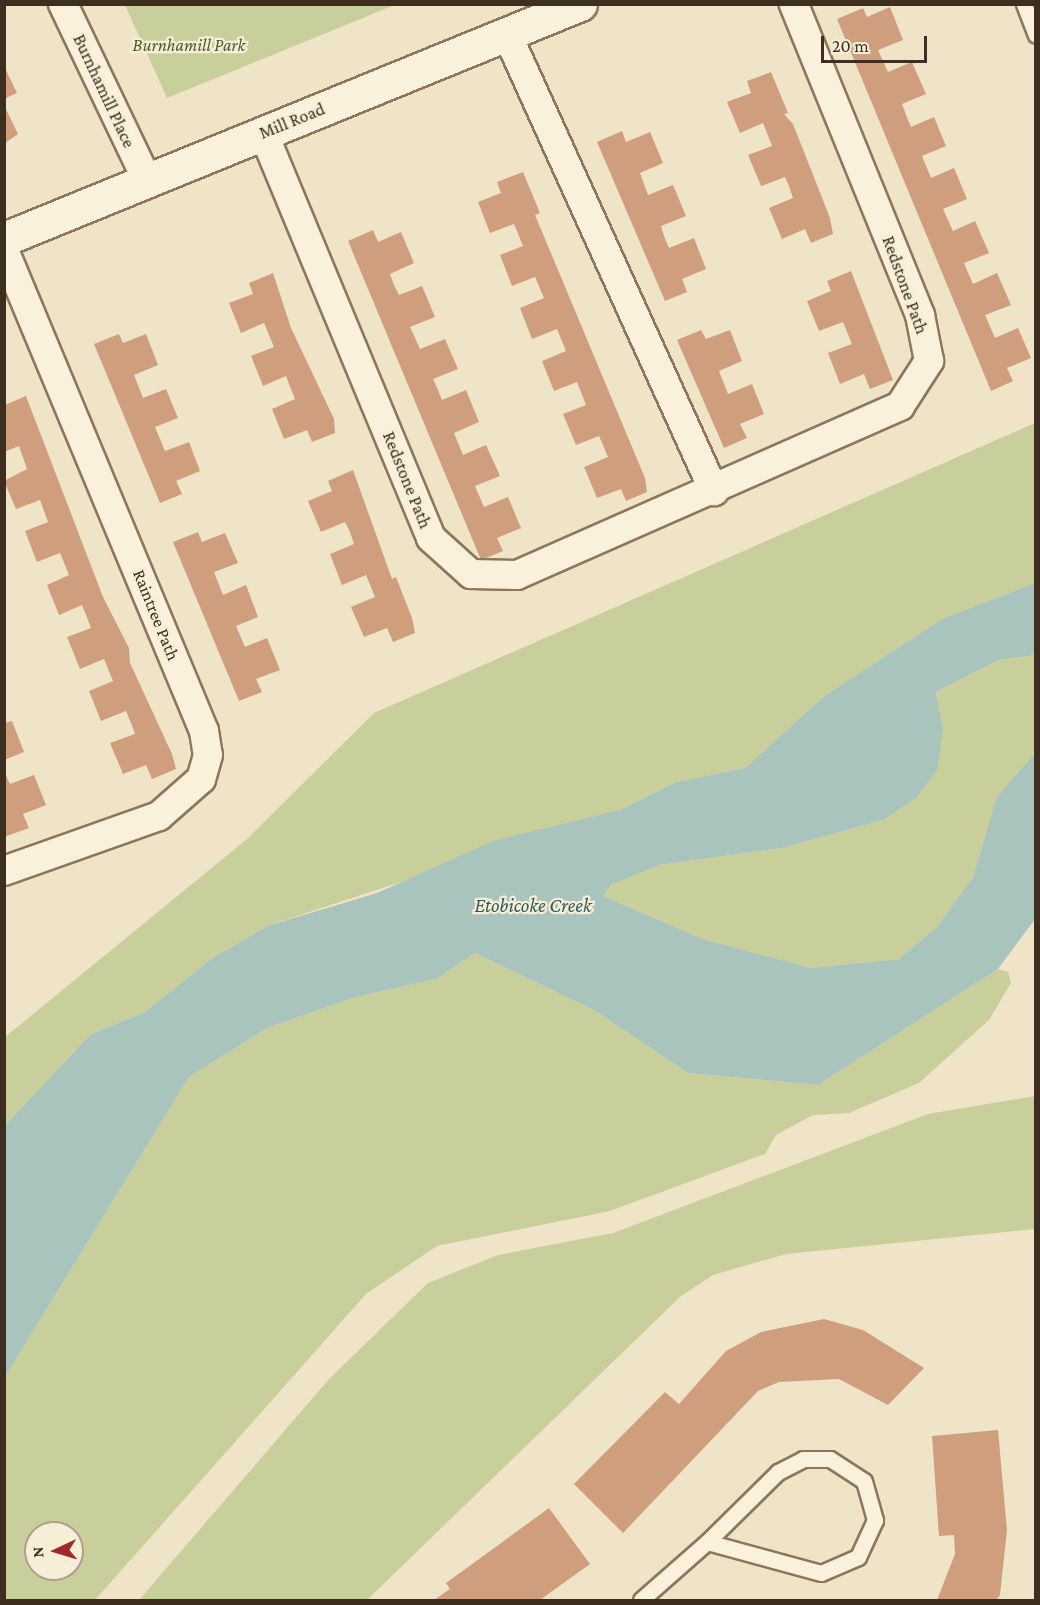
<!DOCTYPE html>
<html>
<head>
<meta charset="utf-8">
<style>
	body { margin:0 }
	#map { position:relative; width:1040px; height:1605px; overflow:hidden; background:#f0e4c8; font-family:"Crimson Pro",serif }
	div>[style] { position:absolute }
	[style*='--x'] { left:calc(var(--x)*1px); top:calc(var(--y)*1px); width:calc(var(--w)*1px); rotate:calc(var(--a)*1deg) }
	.green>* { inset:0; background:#c9cf9b }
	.water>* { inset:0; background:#a9c4bc }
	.building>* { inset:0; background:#cf9f7d }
	.roads { filter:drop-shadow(2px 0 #8d765c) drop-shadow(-2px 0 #8d765c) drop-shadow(0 2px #8d765c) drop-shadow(0 -2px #8d765c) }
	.service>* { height:15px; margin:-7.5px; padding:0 7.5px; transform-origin:7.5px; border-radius:7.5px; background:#faf1dc }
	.minor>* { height:28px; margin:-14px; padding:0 14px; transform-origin:14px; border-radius:14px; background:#faf1dc }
	.tertiary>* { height:33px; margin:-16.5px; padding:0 16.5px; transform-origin:16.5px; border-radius:16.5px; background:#faf1dc }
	span { translate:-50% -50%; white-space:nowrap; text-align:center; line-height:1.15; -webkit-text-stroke:4.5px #f7eed8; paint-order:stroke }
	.park-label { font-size:18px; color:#4d5a26; font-style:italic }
	.street-label { font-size:18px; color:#3d2e20 }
	.water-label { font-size:20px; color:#2f5d5a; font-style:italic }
	.frame { position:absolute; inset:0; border:6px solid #3d2e20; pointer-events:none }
	.north { position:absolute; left:24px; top:1521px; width:60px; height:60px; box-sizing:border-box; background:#f7eed8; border:2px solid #ada18e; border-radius:50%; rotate:266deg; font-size:16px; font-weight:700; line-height:24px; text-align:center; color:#3d2e20 }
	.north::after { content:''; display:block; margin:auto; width:21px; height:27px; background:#9e2a2b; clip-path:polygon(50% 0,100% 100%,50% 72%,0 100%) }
	.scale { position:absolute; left:821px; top:36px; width:106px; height:27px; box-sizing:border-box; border:3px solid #3d2e20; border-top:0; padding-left:8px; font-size:18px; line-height:21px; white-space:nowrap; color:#3d2e20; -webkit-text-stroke:4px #f7eed8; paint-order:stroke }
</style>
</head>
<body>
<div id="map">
	<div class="green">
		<i style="clip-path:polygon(397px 4px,167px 98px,125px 5px,125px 4px)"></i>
		<i style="clip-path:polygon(1035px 423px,1035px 583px,942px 619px,823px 697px,745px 768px,676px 782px,620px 810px,267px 926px,211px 959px,145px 1012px,91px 1034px,5px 1125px,5px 1037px,247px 839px,374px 713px)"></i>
		<i style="clip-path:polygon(1035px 655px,1035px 753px,998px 797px,973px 877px,936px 928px,898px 959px,811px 968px,703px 939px,603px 896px,611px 885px,659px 865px,782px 848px,883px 820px,943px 729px,936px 692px,999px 660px)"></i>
		<i style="clip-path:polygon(evenodd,475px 953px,594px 1010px,688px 1073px,818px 1085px,998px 969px,1008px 972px,1011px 983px,989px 1020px,919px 1083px,849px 1113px,813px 1115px,776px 1135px,765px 1154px,610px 1211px,437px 1246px,366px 1294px,95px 1600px,5px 1600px,5px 1377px,189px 1077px,267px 1028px,356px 997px,436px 979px,475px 953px,36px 1533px,72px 1533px,72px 1569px,36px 1569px,36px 1533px)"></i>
		<i style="clip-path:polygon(1035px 1096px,1035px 1229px,786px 1254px,713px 1275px,681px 1296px,367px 1600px,139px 1600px,329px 1379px,428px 1283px,498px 1255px,613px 1233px,928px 1114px)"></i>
	</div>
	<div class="water">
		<i style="clip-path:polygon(1035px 583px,1035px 655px,999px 660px,936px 692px,943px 729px,937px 770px,917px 797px,883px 820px,782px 848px,659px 865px,611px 885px,603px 896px,703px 939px,811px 968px,898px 959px,936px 928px,973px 877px,997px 797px,1035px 753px,1035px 919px,998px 969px,818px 1085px,688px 1073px,594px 1010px,475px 953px,436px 979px,356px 997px,267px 1028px,189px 1077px,5px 1377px,5px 1125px,91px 1034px,145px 1012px,211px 959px,267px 926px,377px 893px,493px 841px,620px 810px,676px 782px,745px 768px,823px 697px,942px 619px)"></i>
	</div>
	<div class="building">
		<i style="clip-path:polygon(890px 7px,903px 40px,878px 50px,888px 72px,912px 62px,926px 94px,902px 104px,906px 115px,911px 127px,934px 117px,946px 146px,922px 156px,931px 178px,954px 168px,967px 199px,943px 209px,953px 231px,975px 221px,989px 253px,964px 263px,973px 284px,997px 273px,1011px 305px,985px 315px,995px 338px,1018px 328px,1031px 358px,1007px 368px,1013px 381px,991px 391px,837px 19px,863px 8px,867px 17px)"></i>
		<i style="clip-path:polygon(4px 66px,17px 93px,4px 99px)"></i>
		<i style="clip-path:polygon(771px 72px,788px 113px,784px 114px,793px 124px,830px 218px,833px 234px,811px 243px,805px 229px,782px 239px,769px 208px,793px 198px,789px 186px,785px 177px,761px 186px,748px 155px,772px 146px,763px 123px,740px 133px,727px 102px,751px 93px,747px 81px)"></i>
		<i style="clip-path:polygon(4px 105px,18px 134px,4px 144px)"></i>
		<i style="clip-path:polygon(622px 131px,626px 142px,650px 132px,663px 163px,640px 173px,648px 195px,673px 185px,686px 216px,661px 226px,664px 236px,669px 248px,694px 238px,706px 269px,682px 279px,687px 292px,665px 301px,597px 142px)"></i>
		<i style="clip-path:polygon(523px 172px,540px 213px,535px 215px,645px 478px,647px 492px,626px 501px,621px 489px,597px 498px,584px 467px,608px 457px,599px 436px,576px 445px,563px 414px,586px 405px,577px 382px,554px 391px,542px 361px,566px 351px,557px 329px,532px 339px,520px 308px,544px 298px,535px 277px,512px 286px,500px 255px,523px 246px,519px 236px,514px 224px,490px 233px,478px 202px,501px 193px,497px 182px)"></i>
		<i style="clip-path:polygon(373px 230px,378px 242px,401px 232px,414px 263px,390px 274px,394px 285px,399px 295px,422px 286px,435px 317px,410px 327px,420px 349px,445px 339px,458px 369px,433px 379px,438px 390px,442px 400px,466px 390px,479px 422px,454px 433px,463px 455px,486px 445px,500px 476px,475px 486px,484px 507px,508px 497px,521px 528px,497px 538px,503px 551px,481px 560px,348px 241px)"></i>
		<i style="clip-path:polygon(851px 271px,893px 380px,870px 389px,864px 374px,840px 384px,828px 353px,852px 344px,843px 322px,819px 331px,807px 301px,831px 291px,827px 281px)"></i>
		<i style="clip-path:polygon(273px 273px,291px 328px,334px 419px,335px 433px,312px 442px,307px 430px,284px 439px,272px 409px,295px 399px,286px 376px,263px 386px,251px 356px,274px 347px,264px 323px,241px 333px,229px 303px,253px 294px,249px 283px)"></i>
		<i style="clip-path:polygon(701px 330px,706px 339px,730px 330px,742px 361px,719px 371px,728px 394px,752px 384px,764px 414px,740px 424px,747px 438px,724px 448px,677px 340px)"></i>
		<i style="clip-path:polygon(119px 334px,123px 343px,146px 334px,158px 365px,134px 375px,143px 398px,166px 389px,178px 418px,155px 427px,165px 451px,189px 442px,200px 471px,176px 481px,182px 494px,160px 503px,94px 344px)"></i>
		<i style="clip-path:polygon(26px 396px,103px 597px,129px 648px,130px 663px,172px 754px,176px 769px,152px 779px,146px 765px,123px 774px,110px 743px,135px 734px,131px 723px,126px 711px,101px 721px,89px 691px,113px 681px,104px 659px,80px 669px,67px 637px,91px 628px,82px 605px,59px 615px,47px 585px,69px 575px,60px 553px,37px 562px,25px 531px,48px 522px,40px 500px,16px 509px,4px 481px,27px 469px,19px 446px,4px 452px,5px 405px)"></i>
		<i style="clip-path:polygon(353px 470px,392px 579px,396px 577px,412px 618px,415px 633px,393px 642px,387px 628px,364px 637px,351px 607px,375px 597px,366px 575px,342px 585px,330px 554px,354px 544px,350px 532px,345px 522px,321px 532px,308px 501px,332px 491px,328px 481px)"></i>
		<i style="clip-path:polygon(198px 532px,202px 542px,225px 533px,238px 563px,214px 572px,223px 595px,246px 585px,258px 617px,236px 626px,245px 647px,267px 638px,280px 670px,256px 679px,262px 692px,239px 701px,173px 542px)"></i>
		<i style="clip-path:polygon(12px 721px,24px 752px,4px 760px,4px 723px)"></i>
		<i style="clip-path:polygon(4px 771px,10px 784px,34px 775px,46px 805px,23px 814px,29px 828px,4px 837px)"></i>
		<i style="clip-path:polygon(824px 1319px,863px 1330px,924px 1368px,888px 1405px,839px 1379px,779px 1382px,758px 1391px,623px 1533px,574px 1484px,665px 1392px,679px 1404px,726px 1351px,761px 1332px)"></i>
		<i style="clip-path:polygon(998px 1430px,1007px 1530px,1000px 1595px,996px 1600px,937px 1600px,955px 1554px,954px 1535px,939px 1536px,932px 1436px)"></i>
		<i style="clip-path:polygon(549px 1508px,590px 1564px,540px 1600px,434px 1600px,450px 1589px,446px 1583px)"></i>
	</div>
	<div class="roads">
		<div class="service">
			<i style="--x:1024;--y:4;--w:33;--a:69"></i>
			<i style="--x:803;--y:1459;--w:27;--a:0"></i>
			<i style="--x:830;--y:1459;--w:40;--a:32.9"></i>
			<i style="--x:864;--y:1481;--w:41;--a:74.2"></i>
			<i style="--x:875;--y:1520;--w:41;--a:114.7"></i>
			<i style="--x:858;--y:1557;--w:40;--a:156.6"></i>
			<i style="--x:821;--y:1573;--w:118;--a:-164.8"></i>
			<i style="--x:707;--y:1542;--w:100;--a:-44.6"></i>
			<i style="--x:778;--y:1472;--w:28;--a:-27"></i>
			<i style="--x:641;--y:1600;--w:88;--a:-41.3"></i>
		</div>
		<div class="minor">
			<i style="--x:63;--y:4;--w:193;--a:64.5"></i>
			<i style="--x:507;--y:34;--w:502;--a:65.63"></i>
			<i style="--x:263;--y:132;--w:439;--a:67.5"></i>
			<i style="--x:431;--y:538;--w:54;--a:42"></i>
			<i style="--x:471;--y:574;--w:46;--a:1.2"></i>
			<i style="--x:517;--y:575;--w:419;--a:-23.8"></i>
			<i style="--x:900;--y:406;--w:54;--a:-57.2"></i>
			<i style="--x:929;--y:361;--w:47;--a:-101.1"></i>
			<i style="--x:920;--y:315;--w:336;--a:-112.1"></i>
			<i style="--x:4;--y:250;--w:521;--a:67.42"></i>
			<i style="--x:204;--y:731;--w:24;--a:81"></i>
			<i style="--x:208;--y:755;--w:25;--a:106"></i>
			<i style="--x:201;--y:779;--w:56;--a:138.6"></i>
			<i style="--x:159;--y:816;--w:164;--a:160.5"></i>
		</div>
		<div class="tertiary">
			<i style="--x:4;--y:239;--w:622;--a:-22.19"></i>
		</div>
	</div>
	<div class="park-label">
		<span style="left:189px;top:45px">Burnhamill Park</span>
	</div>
	<div class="street-label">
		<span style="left:104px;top:91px;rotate:65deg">Burnhamill Place</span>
		<span style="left:292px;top:121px;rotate:-22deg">Mill Road</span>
		<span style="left:905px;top:285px;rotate:70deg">Redstone Path</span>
		<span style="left:407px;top:480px;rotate:68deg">Redstone Path</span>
		<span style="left:156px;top:615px;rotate:68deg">Raintree Path</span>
	</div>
	<div class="water-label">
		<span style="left:533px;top:905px">Etobicoke Creek</span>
	</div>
	<div class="frame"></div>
	<div class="north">N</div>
	<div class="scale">20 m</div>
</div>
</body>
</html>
